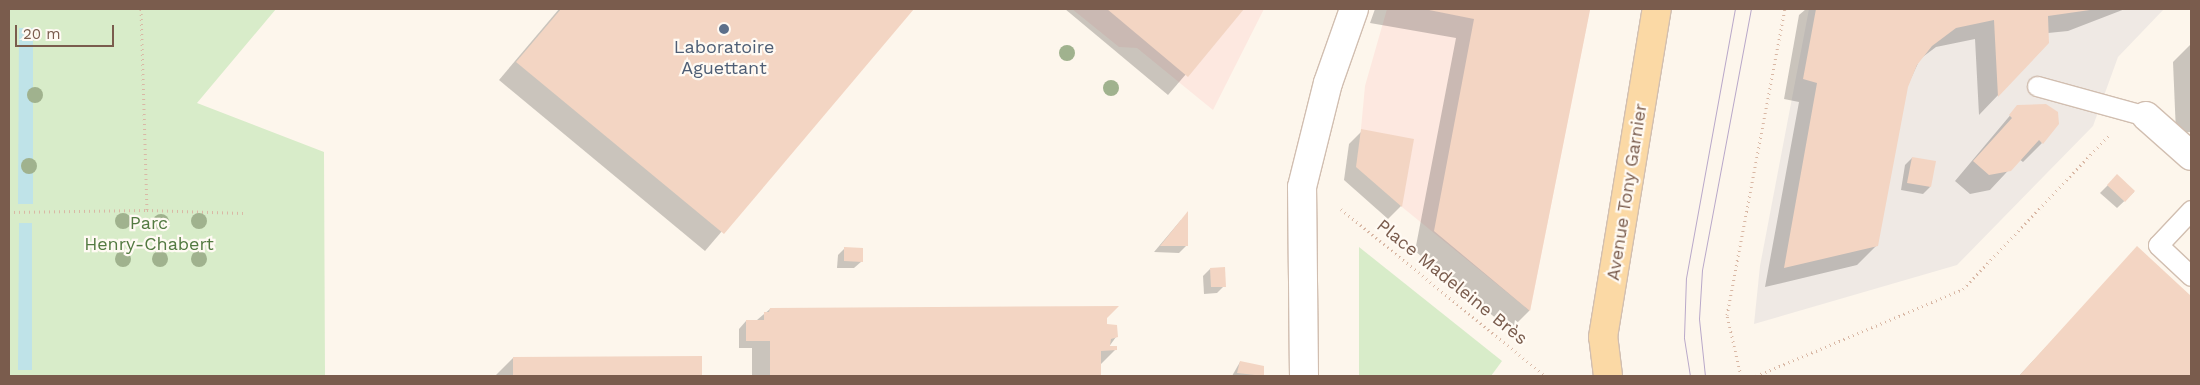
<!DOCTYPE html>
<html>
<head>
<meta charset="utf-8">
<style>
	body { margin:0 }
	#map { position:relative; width:2200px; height:385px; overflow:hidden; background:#fdf6ec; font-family:"Work Sans",sans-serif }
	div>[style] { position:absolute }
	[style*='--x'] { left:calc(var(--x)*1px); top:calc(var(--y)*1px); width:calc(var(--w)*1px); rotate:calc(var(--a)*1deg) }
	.commercial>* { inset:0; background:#fde8e0 }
	.industrial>* { inset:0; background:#efe9e4 }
	.green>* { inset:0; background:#d8ecc9 }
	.water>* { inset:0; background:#bfe3e8 }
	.shadow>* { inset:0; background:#0003 }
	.building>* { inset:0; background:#f3d5c3 }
	.path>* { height:3px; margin-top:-1.5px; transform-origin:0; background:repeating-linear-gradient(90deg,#d9b8a5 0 1px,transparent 0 5px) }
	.roads { filter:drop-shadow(1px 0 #d1beb0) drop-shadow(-1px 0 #d1beb0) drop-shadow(0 1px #d1beb0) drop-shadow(0 -1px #d1beb0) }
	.lane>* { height:19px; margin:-9.5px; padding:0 9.5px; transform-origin:9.5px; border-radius:9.5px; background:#fff }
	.street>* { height:28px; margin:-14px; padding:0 14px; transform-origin:14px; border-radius:14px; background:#fff }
	.primary>* { height:28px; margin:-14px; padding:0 14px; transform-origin:14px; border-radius:14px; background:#fbd9a5 }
	.tram>* { height:1px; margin:-0.5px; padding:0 0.5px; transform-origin:0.5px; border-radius:0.5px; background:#b9a8c9 }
	.trees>* { width:16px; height:16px; margin:-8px; border-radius:50%; background:#a0b28e }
	.dots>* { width:14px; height:14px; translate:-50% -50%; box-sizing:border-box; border:2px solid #fffaf3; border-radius:50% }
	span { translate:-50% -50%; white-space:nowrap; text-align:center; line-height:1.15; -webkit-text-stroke:4.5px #fffaf3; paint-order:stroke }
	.service-label { font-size:18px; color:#4e5e75 }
	.street-label { font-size:18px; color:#7a5c4d }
	.park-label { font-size:18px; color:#537a41 }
	.frame { position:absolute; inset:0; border:10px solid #7a5c4d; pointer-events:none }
	.scale { position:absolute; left:15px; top:25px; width:99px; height:22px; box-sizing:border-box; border:2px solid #7a5c4d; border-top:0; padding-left:6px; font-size:15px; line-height:18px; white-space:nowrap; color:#7a5c4d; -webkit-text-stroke:4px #fffaf3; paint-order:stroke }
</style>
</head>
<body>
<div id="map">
	<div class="commercial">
		<i style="clip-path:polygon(1072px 9px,1264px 9px,1213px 110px,1137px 48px,1119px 47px)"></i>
		<i style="clip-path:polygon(1387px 9px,1590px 9px,1530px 311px,1402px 207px,1361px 129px,1365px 86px)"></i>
	</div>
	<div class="industrial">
		<i style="clip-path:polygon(1809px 9px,2164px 9px,2118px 57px,2093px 126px,1957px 265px,1754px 324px,1760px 266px)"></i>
	</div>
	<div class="green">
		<i style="clip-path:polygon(9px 9px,276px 9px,197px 103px,324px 152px,325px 376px,9px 376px)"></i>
		<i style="clip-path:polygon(1359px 247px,1502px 361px,1491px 376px,1359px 376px)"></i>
	</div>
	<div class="water">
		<i style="clip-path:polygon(19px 28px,33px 28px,33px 204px,18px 204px)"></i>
		<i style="clip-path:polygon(19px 223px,32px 223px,32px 370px,18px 370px)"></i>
	</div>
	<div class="shadow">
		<i style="clip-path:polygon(559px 9px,912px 9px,705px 251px,499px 80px)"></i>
		<i style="clip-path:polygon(1065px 9px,1242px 9px,1168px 95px)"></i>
		<i style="clip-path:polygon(1375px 9px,1588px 11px,1529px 311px,1510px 330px,1415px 251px,1456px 38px,1370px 23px)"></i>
		<i style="clip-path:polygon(1806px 9px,2125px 9px,2068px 31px,2048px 33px,2048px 43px,1979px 115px,1975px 39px,1936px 47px,1920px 59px,1907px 87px,1877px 245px,1857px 265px,1765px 287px,1799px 102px,1784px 99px,1799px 15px)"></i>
		<i style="clip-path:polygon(2191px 44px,2191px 132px,2176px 133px,2173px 62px)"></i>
		<i style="clip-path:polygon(2018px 106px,2042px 143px,2023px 162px,2019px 159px,1990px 190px,1970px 194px,1955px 181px)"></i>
		<i style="clip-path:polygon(1362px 131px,1412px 140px,1401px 206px,1388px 219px,1344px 180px,1349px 144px)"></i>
		<i style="clip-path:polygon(1912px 158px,1930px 187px,1923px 194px,1901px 190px,1905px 165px)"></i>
		<i style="clip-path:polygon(2110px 183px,2134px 192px,2117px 208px,2100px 193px)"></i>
		<i style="clip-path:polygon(1181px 220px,1186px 246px,1179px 253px,1154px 252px)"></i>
		<i style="clip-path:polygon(845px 248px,862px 261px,854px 268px,837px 268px,838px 255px)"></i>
		<i style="clip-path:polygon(2138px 248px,2191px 297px,2191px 376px,2019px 376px)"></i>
		<i style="clip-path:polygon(1210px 269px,1224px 286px,1217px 293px,1204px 294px,1203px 276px)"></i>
		<i style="clip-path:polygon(770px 309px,1105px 318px,1105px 325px,1116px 337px,1108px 348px,1116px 349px,1100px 365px,1100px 376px,752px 376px,752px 348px,739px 348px,739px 329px,746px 321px,757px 320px)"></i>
		<i style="clip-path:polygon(700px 357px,701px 376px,495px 376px,513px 358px)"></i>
		<i style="clip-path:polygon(1240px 362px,1263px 367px,1263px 376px,1232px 376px)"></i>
	</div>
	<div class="building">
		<i style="clip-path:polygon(561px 9px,914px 9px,724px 234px,516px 62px)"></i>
		<i style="clip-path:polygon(1107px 9px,1244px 9px,1188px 77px)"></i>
		<i style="clip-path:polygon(1424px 9px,1590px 10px,1530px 311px,1434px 231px,1474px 19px)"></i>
		<i style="clip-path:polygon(1816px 9px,2097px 9px,2048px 16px,2049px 43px,1998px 97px,1994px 20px,1956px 28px,1932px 46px,1917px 65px,1908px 87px,1878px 246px,1784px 268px,1817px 83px,1803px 79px)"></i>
		<i style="clip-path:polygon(2046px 104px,2058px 112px,2059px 124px,2043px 144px,2039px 140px,2011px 171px,1989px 175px,1973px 161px,2012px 118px,2009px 115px,2017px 105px)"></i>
		<i style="clip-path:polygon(1361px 129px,1414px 139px,1402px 207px,1356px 167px)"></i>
		<i style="clip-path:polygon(1912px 157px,1936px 161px,1931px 187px,1907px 183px)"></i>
		<i style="clip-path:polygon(2117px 174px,2135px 191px,2125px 202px,2107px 185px)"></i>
		<i style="clip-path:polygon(1188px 211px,1188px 246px,1160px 246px)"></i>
		<i style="clip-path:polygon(2137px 246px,2191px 296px,2191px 376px,2019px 376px)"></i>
		<i style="clip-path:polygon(844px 247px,863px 248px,863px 262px,844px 261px)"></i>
		<i style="clip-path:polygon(1225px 267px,1226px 287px,1211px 287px,1210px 268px)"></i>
		<i style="clip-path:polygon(1119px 306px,1107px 318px,1107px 324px,1117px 325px,1118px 337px,1111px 339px,1110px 346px,1117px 346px,1117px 350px,1101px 351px,1101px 376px,770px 376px,770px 341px,746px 341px,746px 320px,764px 320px,764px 312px,769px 312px,770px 308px)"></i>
		<i style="clip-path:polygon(702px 356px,702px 376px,513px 376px,513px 357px)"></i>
		<i style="clip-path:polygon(1240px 361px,1264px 366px,1264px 376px,1237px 373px)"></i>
	</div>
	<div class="path">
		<i style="--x:141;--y:9;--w:201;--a:88.3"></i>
		<i style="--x:1341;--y:209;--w:264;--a:39.3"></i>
		<i style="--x:9;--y:212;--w:138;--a:-0.8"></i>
		<i style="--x:147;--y:210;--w:96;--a:1.8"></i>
		<i style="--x:1741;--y:376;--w:63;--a:-102.9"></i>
		<i style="--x:1727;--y:315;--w:311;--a:-79.3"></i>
		<i style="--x:1756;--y:376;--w:225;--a:-22.8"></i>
		<i style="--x:1963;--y:289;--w:214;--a:-46.5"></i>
	</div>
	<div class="roads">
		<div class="lane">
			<i style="--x:2037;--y:86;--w:113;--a:15.4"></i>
			<i style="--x:2191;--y:210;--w:48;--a:133.3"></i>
			<i style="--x:2158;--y:245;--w:45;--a:43.2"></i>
		</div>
		<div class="street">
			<i style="--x:2146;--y:116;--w:60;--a:41.6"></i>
			<i style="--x:1304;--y:376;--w:189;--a:-90.6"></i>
			<i style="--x:1302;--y:187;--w:107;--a:-76"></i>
			<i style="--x:1328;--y:83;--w:78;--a:-70.6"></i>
		</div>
		<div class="primary">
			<i style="--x:1608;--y:376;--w:39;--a:-97"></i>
			<i style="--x:1603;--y:337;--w:332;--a:-80.7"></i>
		</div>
	</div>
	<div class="tram">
		<i style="--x:1690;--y:376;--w:39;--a:-99"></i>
		<i style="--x:1684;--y:337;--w:59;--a:-88.1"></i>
		<i style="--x:1686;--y:278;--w:273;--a:-79.7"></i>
		<i style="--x:1705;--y:376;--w:57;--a:-96"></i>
		<i style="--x:1699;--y:319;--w:49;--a:-86.5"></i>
		<i style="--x:1702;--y:270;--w:266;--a:-79.4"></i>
	</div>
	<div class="trees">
		<i style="left:1067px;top:53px"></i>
		<i style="left:1111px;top:88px"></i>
		<i style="left:35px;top:95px"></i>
		<i style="left:29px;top:166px"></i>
		<i style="left:123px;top:221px"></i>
		<i style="left:199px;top:221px"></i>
		<i style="left:161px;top:222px"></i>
		<i style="left:123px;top:259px"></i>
		<i style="left:160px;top:259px"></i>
		<i style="left:199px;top:259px"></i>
	</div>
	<div class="dots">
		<i style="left:724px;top:29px;background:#5c6f8a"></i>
	</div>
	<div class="service-label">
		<span style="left:724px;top:58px">Laboratoire<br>Aguettant</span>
	</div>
	<div class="street-label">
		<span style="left:1627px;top:192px;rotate:-81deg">Avenue Tony Garnier</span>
		<span style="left:1452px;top:282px;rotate:39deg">Place Madeleine Brès</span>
	</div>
	<div class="park-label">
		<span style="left:149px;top:234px">Parc<br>Henry-Chabert</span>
	</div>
	<div class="frame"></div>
	<div class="scale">20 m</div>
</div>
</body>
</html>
